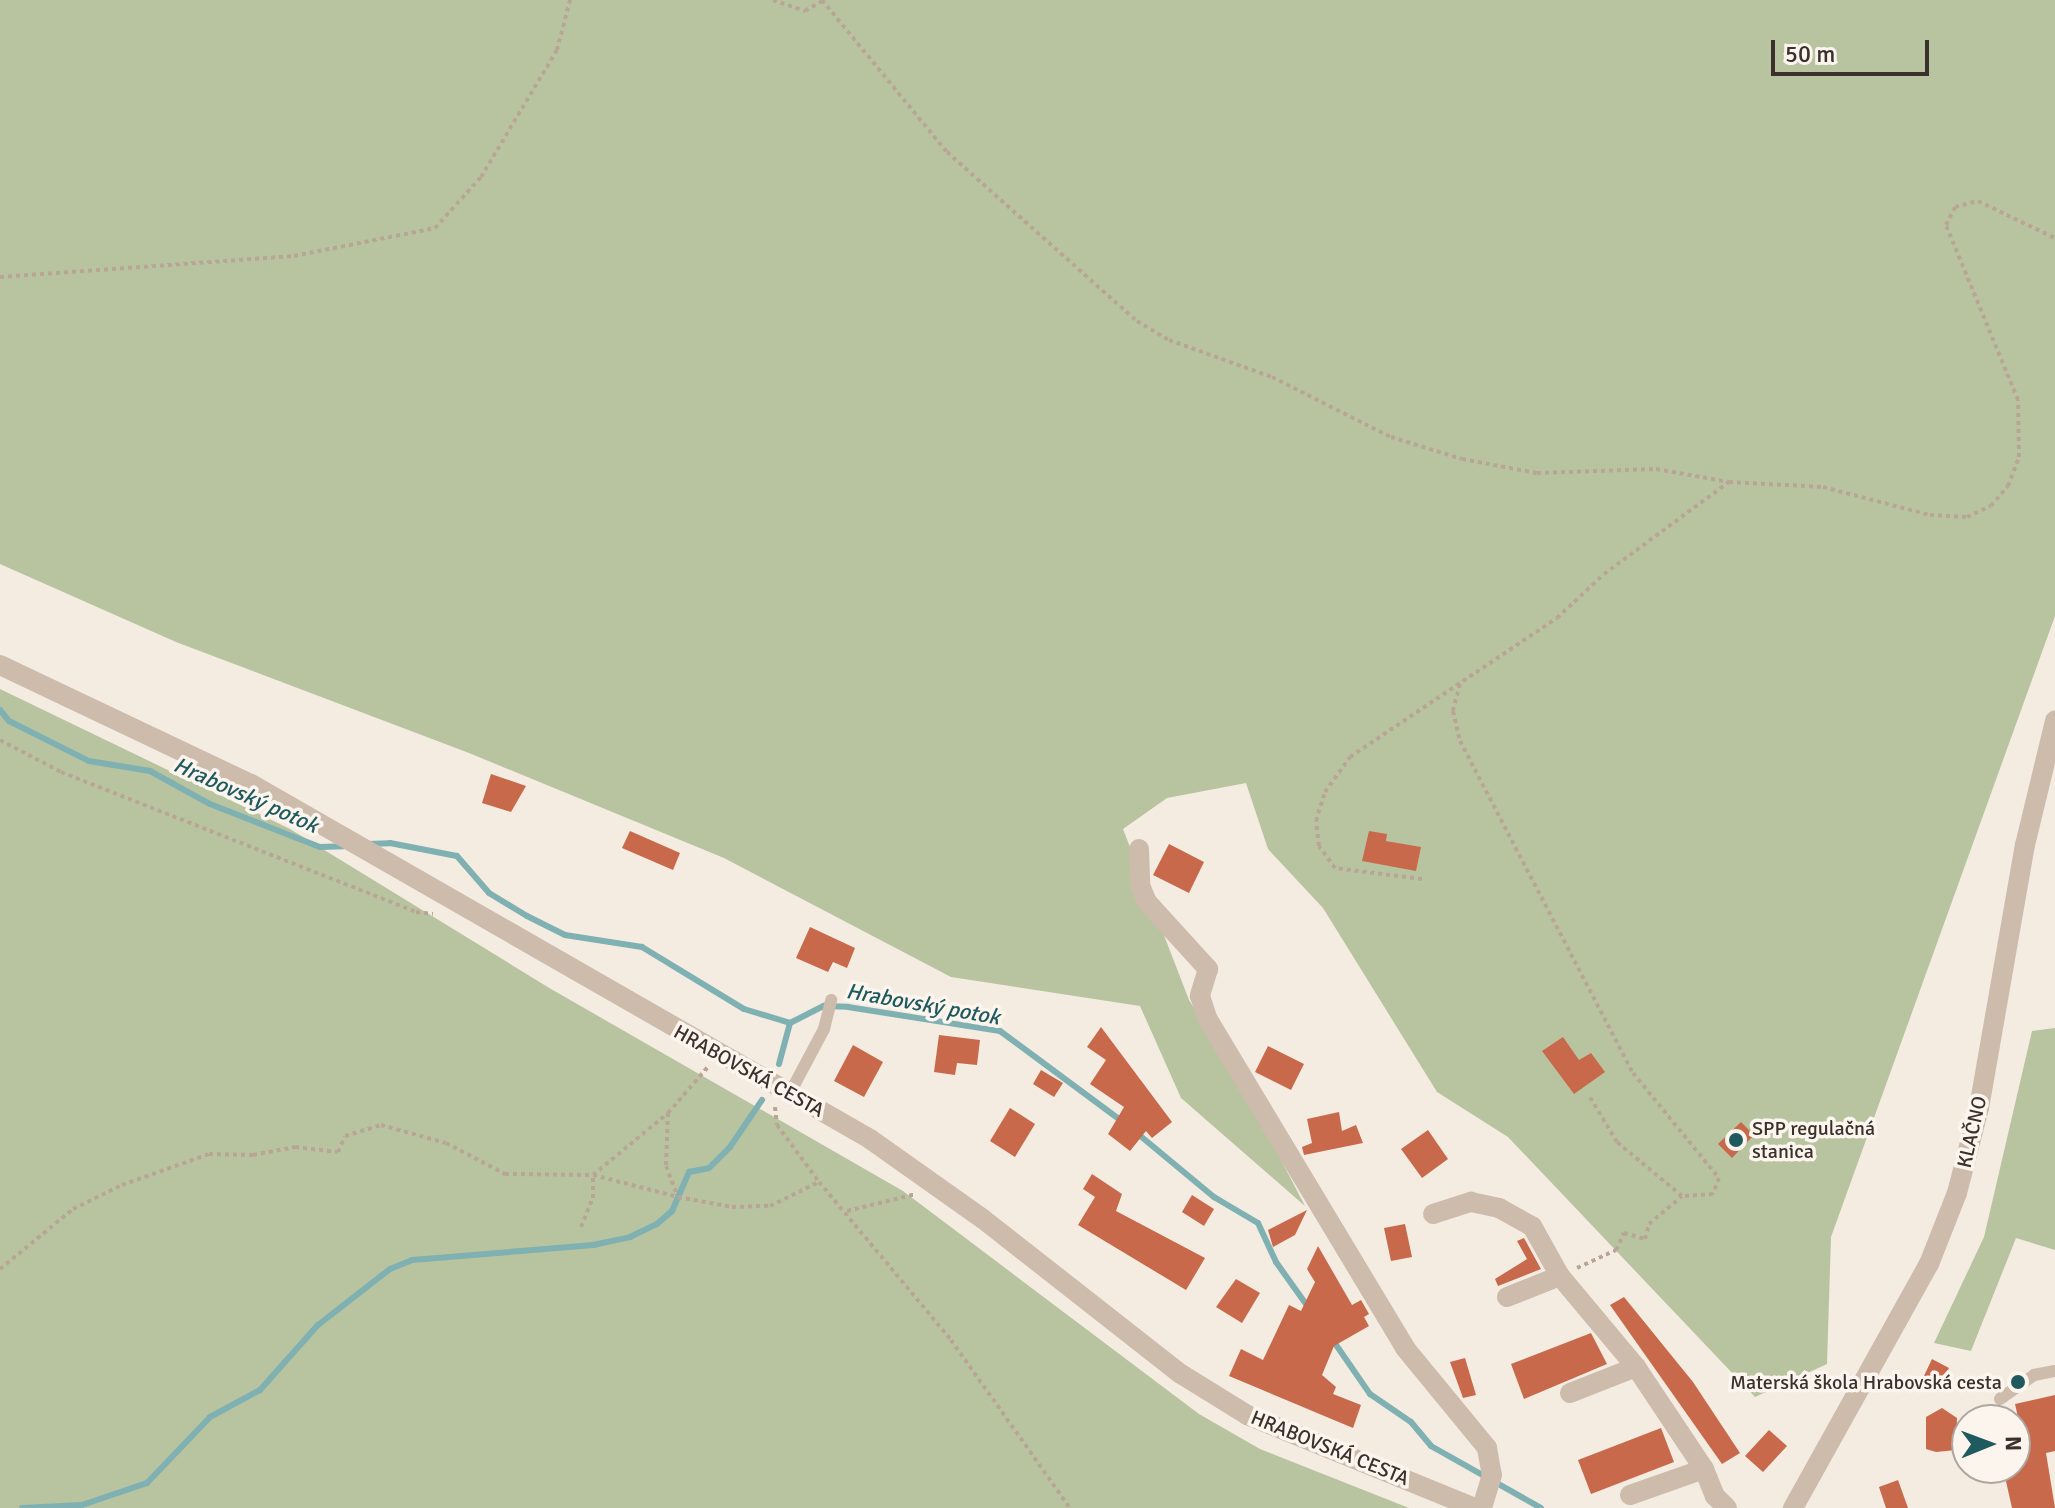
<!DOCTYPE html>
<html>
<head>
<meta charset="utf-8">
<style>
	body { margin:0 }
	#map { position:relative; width:2055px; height:1508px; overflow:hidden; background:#f4ebe1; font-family:Signika,sans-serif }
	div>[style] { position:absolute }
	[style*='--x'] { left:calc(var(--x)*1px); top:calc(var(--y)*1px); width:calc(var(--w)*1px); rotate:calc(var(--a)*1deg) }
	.green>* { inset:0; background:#b8c4a0 }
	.stream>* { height:6px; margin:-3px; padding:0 3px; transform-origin:3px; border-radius:3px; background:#7fb0b2 }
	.building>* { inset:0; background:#c8694b }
	.path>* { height:4px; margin-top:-2px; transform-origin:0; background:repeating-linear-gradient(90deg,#b9a596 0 4px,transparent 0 8px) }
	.service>* { height:12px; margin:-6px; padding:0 6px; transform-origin:6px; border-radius:6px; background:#cdbbac }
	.minor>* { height:20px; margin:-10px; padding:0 10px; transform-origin:10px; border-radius:10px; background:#cdbbac }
	.dots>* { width:22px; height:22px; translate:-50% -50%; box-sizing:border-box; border:4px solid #fbf5ee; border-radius:50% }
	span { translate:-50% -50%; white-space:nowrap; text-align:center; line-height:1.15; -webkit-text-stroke:7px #fbf5ee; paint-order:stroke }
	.street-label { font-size:20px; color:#3b302b }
	.poi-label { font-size:20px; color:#3b302b }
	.left { translate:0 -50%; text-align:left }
	.right { translate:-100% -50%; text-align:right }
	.water-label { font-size:22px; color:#1f5a5e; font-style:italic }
	.north { position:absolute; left:1951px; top:1404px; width:80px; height:80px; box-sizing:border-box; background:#fbf5ee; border:2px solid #aea6a0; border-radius:50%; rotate:89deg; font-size:22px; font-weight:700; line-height:32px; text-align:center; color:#3b302b }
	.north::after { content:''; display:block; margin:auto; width:28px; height:36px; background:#1f5a5e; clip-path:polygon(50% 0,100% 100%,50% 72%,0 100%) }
	.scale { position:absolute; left:1771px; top:40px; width:158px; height:36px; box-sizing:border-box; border:4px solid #3b302b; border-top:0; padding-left:10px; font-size:24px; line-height:28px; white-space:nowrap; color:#3b302b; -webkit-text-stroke:6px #fbf5ee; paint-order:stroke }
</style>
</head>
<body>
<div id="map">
	<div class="green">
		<i style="clip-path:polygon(0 0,2055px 0,2055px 616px,1831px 1237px,1827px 1364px,1755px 1397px,1508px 1137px,1437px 1092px,1323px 908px,1268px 849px,1246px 783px,1167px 798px,1123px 829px,1189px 1000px,1244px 1089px,1305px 1206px,1181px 1098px,1140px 1006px,951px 977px,724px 858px,469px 753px,176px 642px,0 564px)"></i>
		<i style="clip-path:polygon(0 689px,290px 829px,551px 989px,903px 1191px,1199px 1414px,1260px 1449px,1409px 1508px,0 1508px)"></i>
		<i style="clip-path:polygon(2055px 1028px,2055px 1250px,2016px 1238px,1971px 1351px,1934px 1343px,1984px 1237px,2032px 1031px)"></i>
	</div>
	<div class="stream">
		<i style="--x:0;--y:710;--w:14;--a:51"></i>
		<i style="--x:9;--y:721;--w:89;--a:26.6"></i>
		<i style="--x:89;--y:761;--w:62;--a:9.3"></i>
		<i style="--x:150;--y:771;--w:68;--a:28.8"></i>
		<i style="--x:210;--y:804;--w:118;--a:21.4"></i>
		<i style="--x:320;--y:847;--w:24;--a:-2"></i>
		<i style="--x:367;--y:844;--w:23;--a:-2"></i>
		<i style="--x:390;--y:843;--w:68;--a:11"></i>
		<i style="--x:457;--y:856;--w:49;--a:49.1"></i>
		<i style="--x:489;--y:893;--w:44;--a:31.2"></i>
		<i style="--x:527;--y:916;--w:42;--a:26.6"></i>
		<i style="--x:565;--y:935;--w:78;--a:8.9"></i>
		<i style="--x:642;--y:947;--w:119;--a:31.3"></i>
		<i style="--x:744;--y:1009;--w:48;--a:16.9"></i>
		<i style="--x:790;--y:1023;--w:38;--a:-27"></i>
		<i style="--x:824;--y:1006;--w:24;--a:2"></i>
		<i style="--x:848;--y:1007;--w:154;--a:9"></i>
		<i style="--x:1000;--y:1031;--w:153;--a:36.5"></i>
		<i style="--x:779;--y:1064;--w:42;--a:-75"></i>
		<i style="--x:1138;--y:1134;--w:99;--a:39.7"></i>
		<i style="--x:1214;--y:1197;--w:51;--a:30.6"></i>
		<i style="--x:1258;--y:1223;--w:43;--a:65.2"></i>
		<i style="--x:1276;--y:1262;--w:55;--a:54.6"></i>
		<i style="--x:1332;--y:1339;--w:67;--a:55.4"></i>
		<i style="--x:1370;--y:1394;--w:50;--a:34.3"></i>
		<i style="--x:1411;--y:1422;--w:31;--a:50"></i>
		<i style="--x:1431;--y:1446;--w:126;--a:29.4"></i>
		<i style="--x:22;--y:1508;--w:60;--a:-2.9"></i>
		<i style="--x:82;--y:1505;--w:69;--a:-18.7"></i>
		<i style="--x:147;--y:1483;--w:91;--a:-46.3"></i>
		<i style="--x:210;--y:1417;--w:57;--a:-28.4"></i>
		<i style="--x:260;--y:1390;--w:87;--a:-48.3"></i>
		<i style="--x:318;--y:1325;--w:91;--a:-37.9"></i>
		<i style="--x:390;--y:1269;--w:24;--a:-22"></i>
		<i style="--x:412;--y:1260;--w:182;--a:-4.7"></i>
		<i style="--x:593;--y:1245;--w:38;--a:-12"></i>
		<i style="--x:630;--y:1237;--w:30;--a:-26"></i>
		<i style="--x:657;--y:1224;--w:20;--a:-41"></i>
		<i style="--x:672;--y:1211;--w:43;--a:-66.4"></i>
		<i style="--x:689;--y:1172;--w:20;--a:-11"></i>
		<i style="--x:709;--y:1168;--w:30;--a:-45"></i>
		<i style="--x:730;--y:1147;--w:57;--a:-55.8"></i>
	</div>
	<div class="building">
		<i style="clip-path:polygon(491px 774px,526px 786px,511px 812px,482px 803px)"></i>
		<i style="clip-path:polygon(630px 831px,680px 853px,673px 870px,622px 848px)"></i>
		<i style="clip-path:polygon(1369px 831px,1387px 834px,1386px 841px,1421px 847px,1416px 871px,1362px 861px)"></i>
		<i style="clip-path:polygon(1169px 844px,1204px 862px,1189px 893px,1153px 875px)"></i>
		<i style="clip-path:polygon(810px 927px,855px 948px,847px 968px,833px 962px,828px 972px,796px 958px)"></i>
		<i style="clip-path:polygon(1101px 1027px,1172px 1122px,1152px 1138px,1146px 1131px,1130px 1151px,1108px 1134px,1124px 1107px,1090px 1084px,1106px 1060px,1087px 1047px)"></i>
		<i style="clip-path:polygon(939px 1035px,980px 1040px,977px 1065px,957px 1063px,955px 1075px,934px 1072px)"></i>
		<i style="clip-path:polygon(1563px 1037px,1579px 1060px,1591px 1053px,1605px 1072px,1574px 1094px,1542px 1051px)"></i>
		<i style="clip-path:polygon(853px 1045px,883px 1062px,864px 1097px,834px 1081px)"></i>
		<i style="clip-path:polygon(1268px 1046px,1304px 1064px,1291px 1090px,1255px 1072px)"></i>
		<i style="clip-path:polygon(1041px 1070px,1063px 1083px,1054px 1097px,1033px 1084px)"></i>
		<i style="clip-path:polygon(1010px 1108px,1035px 1124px,1015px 1157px,990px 1141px)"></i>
		<i style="clip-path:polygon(1339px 1112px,1342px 1131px,1356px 1125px,1363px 1143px,1304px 1155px,1302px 1147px,1312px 1143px,1307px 1119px)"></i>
		<i style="clip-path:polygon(1741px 1122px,1754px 1135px,1732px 1158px,1718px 1144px)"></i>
		<i style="clip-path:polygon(1428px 1130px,1448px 1159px,1422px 1178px,1401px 1149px)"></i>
		<i style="clip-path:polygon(1092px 1174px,1122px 1194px,1116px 1211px,1205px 1258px,1186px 1290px,1078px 1225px,1095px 1197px,1083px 1189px)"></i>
		<i style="clip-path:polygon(1192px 1195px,1214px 1209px,1204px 1226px,1182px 1212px)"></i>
		<i style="clip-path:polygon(1307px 1210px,1295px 1235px,1273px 1247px,1268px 1230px)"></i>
		<i style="clip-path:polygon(1405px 1224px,1412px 1257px,1391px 1261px,1384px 1228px)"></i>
		<i style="clip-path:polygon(1524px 1238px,1541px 1269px,1498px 1286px,1495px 1279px,1527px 1259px,1517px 1241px)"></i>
		<i style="clip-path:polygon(1318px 1246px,1352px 1305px,1361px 1300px,1369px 1314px,1364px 1317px,1369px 1326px,1334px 1346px,1322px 1375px,1336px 1387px,1333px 1394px,1361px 1405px,1353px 1428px,1229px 1376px,1241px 1349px,1263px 1360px,1289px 1305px,1301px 1311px,1315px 1282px,1307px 1269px)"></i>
		<i style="clip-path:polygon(1236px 1279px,1260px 1293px,1242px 1323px,1216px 1307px)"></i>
		<i style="clip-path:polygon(1624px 1297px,1693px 1382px,1740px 1453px,1722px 1464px,1610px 1305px)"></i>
		<i style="clip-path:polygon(1591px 1333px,1607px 1364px,1524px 1399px,1511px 1364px)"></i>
		<i style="clip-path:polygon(1465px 1358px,1476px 1395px,1463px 1398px,1450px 1362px)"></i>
		<i style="clip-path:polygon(1932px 1359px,1949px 1368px,1940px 1386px,1923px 1378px)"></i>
		<i style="clip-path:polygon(2055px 1395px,2055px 1451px,2046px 1453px,2055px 1508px,2012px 1508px,2003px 1468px,2015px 1468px,2019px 1449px,2025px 1448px,2015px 1404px)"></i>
		<i style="clip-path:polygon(1942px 1408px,1957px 1418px,1956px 1450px,1936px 1452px,1926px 1449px,1926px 1417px)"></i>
		<i style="clip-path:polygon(1661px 1428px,1674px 1462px,1591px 1494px,1578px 1460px)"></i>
		<i style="clip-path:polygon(1769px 1430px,1787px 1446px,1763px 1472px,1745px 1456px)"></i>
		<i style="clip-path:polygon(1898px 1480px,1908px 1508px,1886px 1508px,1879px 1487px)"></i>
	</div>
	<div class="path">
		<i style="--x:773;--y:0;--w:34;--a:19"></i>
		<i style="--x:805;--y:11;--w:20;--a:-30"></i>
		<i style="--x:822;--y:0;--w:197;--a:50.6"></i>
		<i style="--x:947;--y:152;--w:254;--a:41.7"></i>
		<i style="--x:1137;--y:321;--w:37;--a:31"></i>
		<i style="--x:1169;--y:340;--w:109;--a:19.8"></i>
		<i style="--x:1272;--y:377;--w:133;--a:26.8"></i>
		<i style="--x:1391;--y:437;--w:74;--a:17.2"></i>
		<i style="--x:1462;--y:459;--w:76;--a:10.6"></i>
		<i style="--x:1537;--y:473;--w:119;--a:-1.9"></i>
		<i style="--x:1656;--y:469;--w:74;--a:10.1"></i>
		<i style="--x:1729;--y:482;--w:94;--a:3"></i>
		<i style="--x:1823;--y:487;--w:111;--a:14.7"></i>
		<i style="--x:1930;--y:515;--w:37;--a:3"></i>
		<i style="--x:1967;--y:517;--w:26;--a:-25"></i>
		<i style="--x:1991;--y:506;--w:26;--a:-50"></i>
		<i style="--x:2008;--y:486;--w:31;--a:-69"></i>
		<i style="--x:2019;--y:457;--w:57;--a:-91"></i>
		<i style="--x:2018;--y:400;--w:189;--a:-112.4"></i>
		<i style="--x:1946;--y:225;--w:20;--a:-63"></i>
		<i style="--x:1955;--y:207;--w:24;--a:-15"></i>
		<i style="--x:1978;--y:201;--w:85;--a:25.7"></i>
		<i style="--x:0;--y:277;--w:295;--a:-4.1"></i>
		<i style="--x:294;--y:256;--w:144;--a:-11.2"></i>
		<i style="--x:435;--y:228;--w:69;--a:-48"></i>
		<i style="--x:481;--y:177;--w:148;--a:-59.1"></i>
		<i style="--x:557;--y:50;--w:52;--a:-75.4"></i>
		<i style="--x:1460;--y:684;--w:28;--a:105"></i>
		<i style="--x:1453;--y:711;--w:31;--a:77"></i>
		<i style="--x:1460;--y:741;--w:374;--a:62.5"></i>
		<i style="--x:1633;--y:1073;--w:136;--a:50.7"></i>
		<i style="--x:1719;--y:1178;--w:17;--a:111"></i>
		<i style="--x:1713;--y:1194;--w:31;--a:176"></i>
		<i style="--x:1682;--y:1196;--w:85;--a:-140.3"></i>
		<i style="--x:1617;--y:1142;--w:56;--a:-121.1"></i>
		<i style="--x:0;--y:740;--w:69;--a:27.7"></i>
		<i style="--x:61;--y:772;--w:382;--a:21.5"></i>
		<i style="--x:416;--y:912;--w:17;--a:7"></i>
		<i style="--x:1422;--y:879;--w:88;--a:-172.8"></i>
		<i style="--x:1335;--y:868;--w:27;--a:-126"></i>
		<i style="--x:1319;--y:846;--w:25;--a:-97"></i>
		<i style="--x:1316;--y:821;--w:30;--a:-73"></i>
		<i style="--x:1325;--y:792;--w:43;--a:-54.5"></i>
		<i style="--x:1350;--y:757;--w:249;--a:-33.9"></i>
		<i style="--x:1557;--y:618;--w:64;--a:-43.1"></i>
		<i style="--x:1604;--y:574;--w:155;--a:-36.4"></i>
		<i style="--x:775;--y:1107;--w:18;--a:84"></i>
		<i style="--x:777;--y:1125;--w:71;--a:53.6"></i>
		<i style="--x:819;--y:1182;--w:206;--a:50.1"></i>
		<i style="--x:951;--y:1340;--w:206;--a:54.7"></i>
		<i style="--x:668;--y:1113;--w:53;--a:92.2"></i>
		<i style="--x:666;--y:1166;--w:33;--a:69"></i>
		<i style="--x:678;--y:1197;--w:55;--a:10.5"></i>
		<i style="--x:732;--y:1207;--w:38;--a:-2"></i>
		<i style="--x:770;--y:1206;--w:55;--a:-26.1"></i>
		<i style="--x:847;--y:1211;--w:71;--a:-13.8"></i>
		<i style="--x:581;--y:1227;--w:31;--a:-68"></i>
		<i style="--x:593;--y:1198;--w:23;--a:-90"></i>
		<i style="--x:593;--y:1175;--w:88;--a:14.5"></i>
		<i style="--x:1577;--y:1268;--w:43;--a:-24.8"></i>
		<i style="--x:1616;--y:1250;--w:19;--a:-65"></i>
		<i style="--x:1624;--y:1233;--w:22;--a:16"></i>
		<i style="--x:1645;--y:1239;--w:16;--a:-75"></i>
		<i style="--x:1649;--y:1224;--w:43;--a:-40.3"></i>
		<i style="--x:0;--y:1269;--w:94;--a:-39.4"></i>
		<i style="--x:73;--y:1209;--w:55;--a:-26.1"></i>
		<i style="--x:122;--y:1185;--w:92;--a:-19.6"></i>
		<i style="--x:209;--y:1154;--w:44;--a:1.3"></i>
		<i style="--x:253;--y:1155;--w:43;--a:-10.8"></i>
		<i style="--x:295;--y:1147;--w:43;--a:6.6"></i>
		<i style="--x:338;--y:1152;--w:17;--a:-66"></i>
		<i style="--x:345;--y:1136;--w:38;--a:-17"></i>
		<i style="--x:381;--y:1125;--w:67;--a:15.5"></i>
		<i style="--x:446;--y:1143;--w:67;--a:27.7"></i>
		<i style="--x:505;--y:1174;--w:88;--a:0.7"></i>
		<i style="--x:593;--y:1175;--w:97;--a:-39.6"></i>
		<i style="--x:668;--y:1113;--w:60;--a:-49.1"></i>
	</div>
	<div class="service">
		<i style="--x:790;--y:1093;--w:72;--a:-62"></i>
		<i style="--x:824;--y:1029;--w:30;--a:-76"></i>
		<i style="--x:2000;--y:1399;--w:42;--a:-35.2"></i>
		<i style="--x:2034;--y:1375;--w:21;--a:-11"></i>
	</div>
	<div class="minor">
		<i style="--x:0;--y:665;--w:278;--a:25.4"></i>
		<i style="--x:251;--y:784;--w:714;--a:29.83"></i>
		<i style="--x:870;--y:1139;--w:138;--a:35.3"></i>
		<i style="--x:983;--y:1219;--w:251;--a:38.1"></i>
		<i style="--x:1181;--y:1374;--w:78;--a:31.8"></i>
		<i style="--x:1247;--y:1415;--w:246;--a:22.2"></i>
		<i style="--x:1139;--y:849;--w:36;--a:88"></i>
		<i style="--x:1140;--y:885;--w:18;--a:68"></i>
		<i style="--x:1147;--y:902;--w:91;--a:47.7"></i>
		<i style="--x:1208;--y:969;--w:28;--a:107"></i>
		<i style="--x:1200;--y:996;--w:23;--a:72"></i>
		<i style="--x:1207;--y:1018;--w:385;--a:59"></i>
		<i style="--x:1405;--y:1348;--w:129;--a:50.6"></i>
		<i style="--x:1487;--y:1448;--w:27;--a:80"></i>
		<i style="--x:1492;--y:1475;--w:34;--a:107"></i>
		<i style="--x:1433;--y:1214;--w:40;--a:-18"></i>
		<i style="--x:1471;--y:1202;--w:29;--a:12"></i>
		<i style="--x:1499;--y:1208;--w:38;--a:29"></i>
		<i style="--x:1532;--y:1226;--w:57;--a:60.8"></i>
		<i style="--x:1507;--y:1297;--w:57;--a:-21.6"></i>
		<i style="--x:1560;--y:1276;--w:119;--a:50.1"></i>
		<i style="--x:1570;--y:1393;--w:71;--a:-21.5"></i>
		<i style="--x:1636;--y:1367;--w:123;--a:56.3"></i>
		<i style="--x:1630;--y:1495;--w:78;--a:-19.4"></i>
		<i style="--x:1704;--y:1469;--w:29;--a:68"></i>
		<i style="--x:1715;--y:1496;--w:17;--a:45"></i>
		<i style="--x:1793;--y:1508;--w:279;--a:-60.9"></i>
		<i style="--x:1929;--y:1264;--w:76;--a:-68.5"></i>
		<i style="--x:1957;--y:1193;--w:88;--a:-75.5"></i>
		<i style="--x:1979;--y:1108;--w:267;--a:-80.1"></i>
		<i style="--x:2025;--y:845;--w:128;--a:-76.4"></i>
	</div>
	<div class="dots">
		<i style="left:1736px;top:1140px;background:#1f5a5e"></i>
		<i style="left:2018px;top:1382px;background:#1f5a5e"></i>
	</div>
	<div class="street-label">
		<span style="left:749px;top:1071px;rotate:29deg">HRABOVSKÁ CESTA</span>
		<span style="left:1972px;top:1132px;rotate:-77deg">KLAČNO</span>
		<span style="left:1330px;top:1448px;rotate:22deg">HRABOVSKÁ CESTA</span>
	</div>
	<div class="poi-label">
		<span class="left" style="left:1752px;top:1140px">SPP regulačná<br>stanica</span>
		<span class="right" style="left:2002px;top:1382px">Materská škola Hrabovská cesta</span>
	</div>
	<div class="water-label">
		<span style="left:246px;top:795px;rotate:24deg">Hrabovský potok</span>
		<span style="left:923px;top:1004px;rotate:10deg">Hrabovský potok</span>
	</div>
	<div class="north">N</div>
	<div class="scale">50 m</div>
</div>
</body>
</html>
